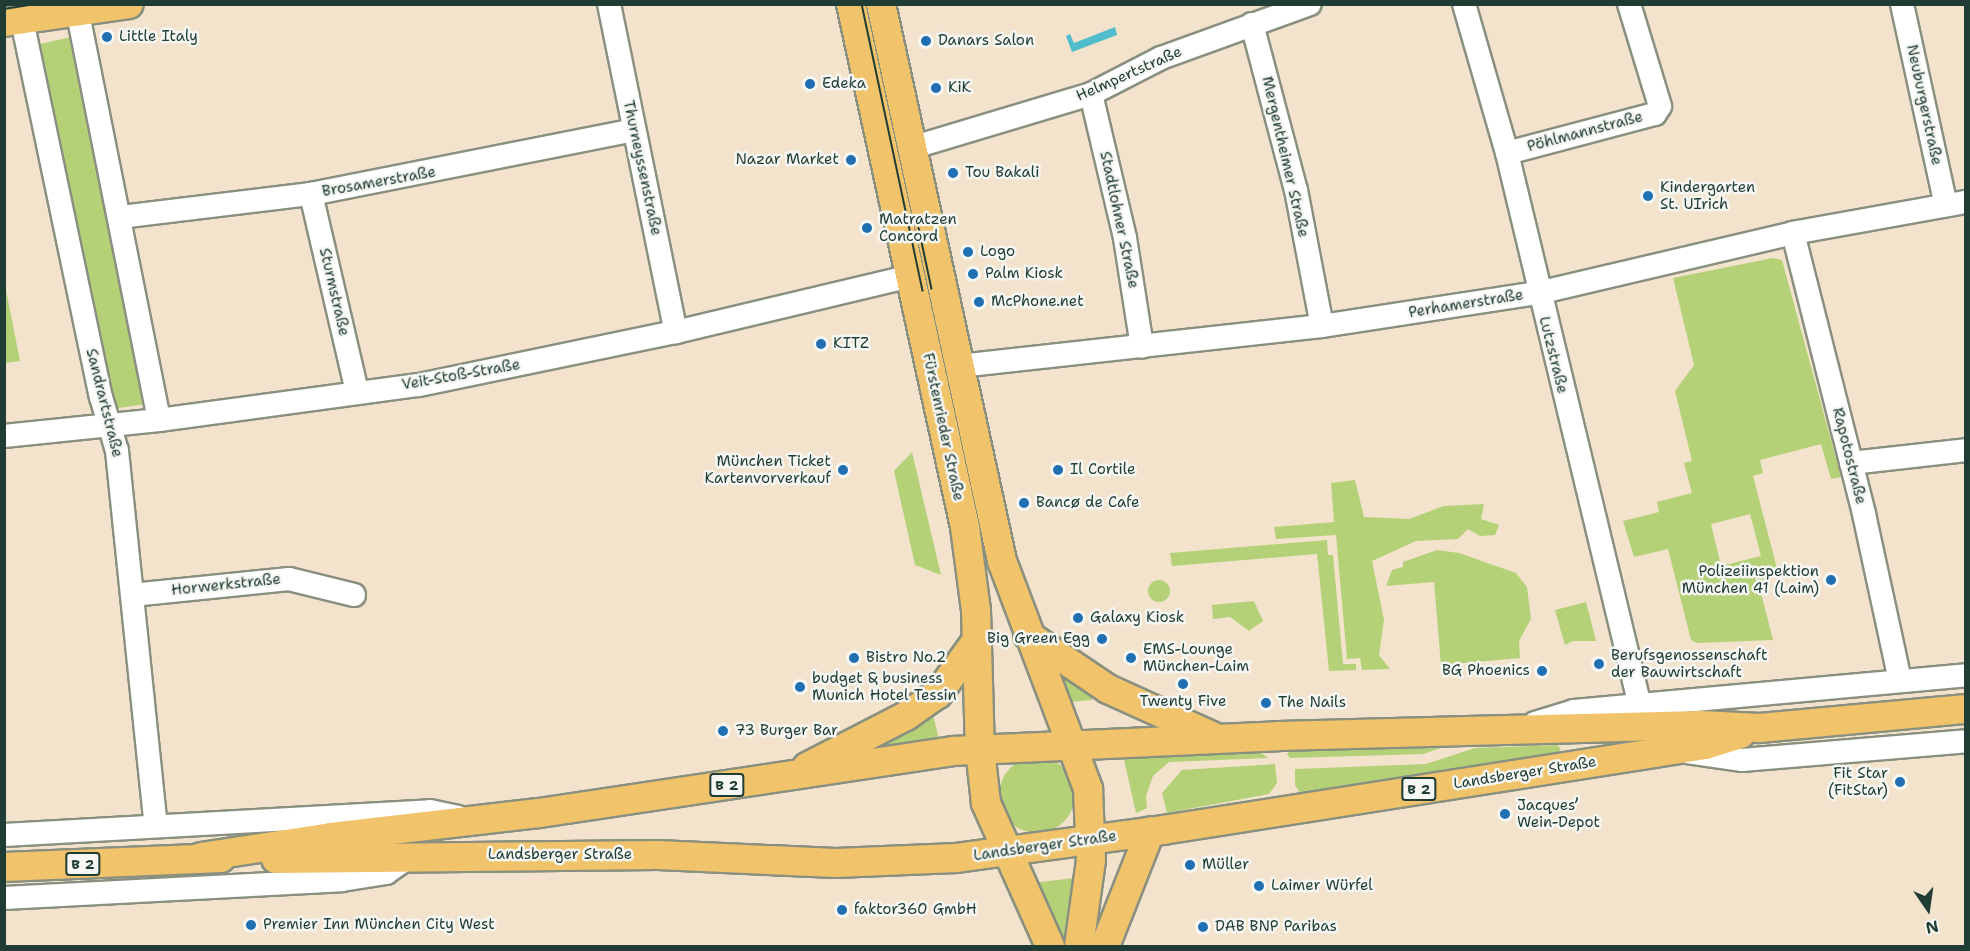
<!DOCTYPE html>
<html>
<head>
<meta charset="utf-8">
<style>
	body { margin:0 }
	#map { position:relative; width:1970px; height:951px; overflow:hidden; background:#f3e3cd; font-family:"Shantell Sans",sans-serif }
	div>[style] { position:absolute }
	[style*='--x'] { left:calc(var(--x)*1px); top:calc(var(--y)*1px); width:calc(var(--w)*1px); rotate:calc(var(--a)*1deg) }
	.green>* { inset:0; background:#b4d177 }
	.round { border-radius:50% }
	.water>* { inset:0; background:#50bccc }
	.roads { filter:drop-shadow(2px 0 #899080) drop-shadow(-2px 0 #899080) drop-shadow(0 2px #899080) drop-shadow(0 -2px #899080) }
	.minor>* { height:22px; margin:-11px; padding:0 11px; transform-origin:11px; border-radius:11px; background:#fff }
	.major>* { height:28px; margin:-14px; padding:0 14px; transform-origin:14px; border-radius:14px; background:#f1c36a }
	.tram>* { height:1.5px; margin:-0.75px; padding:0 0.75px; transform-origin:0.75px; border-radius:0.75px; background:#1f3d34 }
	.dots>* { width:16px; height:16px; translate:-50% -50%; box-sizing:border-box; border:3px solid #f6f6f2; border-radius:50% }
	span { translate:-50% -50%; white-space:nowrap; text-align:center; line-height:1.15; -webkit-text-stroke:5px #f6f6f2; paint-order:stroke }
	.shield-label span { padding:2px 4px; background:#f6f6f2; border:2px solid; border-radius:4px; -webkit-text-stroke-width:0 }
	.shield-label { font-size:14px; color:#1f3d34; font-weight:700 }
	.poi-label { font-size:15px; color:#1f3d34 }
	.left { translate:0 -50%; text-align:left }
	.right { translate:-100% -50%; text-align:right }
	.street-label { font-size:15px; color:#1f3d34 }
	.frame { position:absolute; inset:0; border:6px solid #1f3d34; pointer-events:none }
	.north { position:absolute; left:1898px; top:879px; width:60px; height:60px; -webkit-text-stroke:4px #f6f6f2; paint-order:stroke; rotate:167deg; font-size:16px; font-weight:700; line-height:24px; text-align:center; color:#1f3d34 }
	.north::after { content:''; display:block; margin:auto; width:21px; height:27px; background:#1f3d34; clip-path:polygon(50% 0,100% 100%,50% 72%,0 100%) }
</style>
</head>
<body>
<div id="map">
	<div class="green">
		<i style="clip-path:polygon(71px 37px,146px 404px,112px 409px,36px 45px)"></i>
		<i style="clip-path:polygon(evenodd,1773px 258px,1782px 260px,1841px 477px,1831px 479px,1821px 444px,1760px 460px,1763px 473px,1753px 476px,1779px 576px,1758px 581px,1773px 640px,1697px 643px,1691px 640px,1668px 549px,1634px 557px,1623px 521px,1659px 512px,1657px 502px,1692px 493px,1684px 463px,1692px 461px,1675px 391px,1694px 365px,1673px 278px,1773px 258px,1750px 514px,1761px 556px,1721px 566px,1711px 524px,1750px 514px)"></i>
		<i style="clip-path:polygon(5px 285px,20px 361px,5px 363px,4px 363px)"></i>
		<i style="clip-path:polygon(912px 452px,941px 575px,915px 565px,894px 471px)"></i>
		<i style="clip-path:polygon(1355px 480px,1364px 517px,1409px 519px,1444px 506px,1484px 504px,1481px 519px,1499px 525px,1495px 535px,1480px 536px,1468px 529px,1458px 539px,1416px 541px,1372px 561px,1384px 620px,1379px 655px,1390px 669px,1362px 670px,1360px 658px,1347px 659px,1336px 535px,1276px 539px,1274px 527px,1334px 522px,1331px 483px)"></i>
		<i style="clip-path:polygon(1327px 540px,1328px 555px,1333px 555px,1343px 664px,1356px 664px,1356px 670px,1329px 671px,1317px 554px,1172px 566px,1170px 553px)"></i>
		<i style="clip-path:polygon(1437px 550px,1459px 553px,1516px 573px,1527px 587px,1531px 619px,1519px 641px,1520px 658px,1441px 665px,1434px 582px,1386px 586px,1392px 570px,1403px 567px,1403px 562px)"></i>
		<i class="round" style="left:1148px;top:580px;width:22px;height:22px"></i>
		<i style="clip-path:polygon(1254px 601px,1263px 621px,1249px 631px,1230px 617px,1213px 619px,1212px 605px)"></i>
		<i style="clip-path:polygon(1586px 602px,1596px 641px,1573px 641px,1565px 645px,1555px 610px)"></i>
		<i style="clip-path:polygon(1058px 672px,1096px 691px,1092px 700px,1071px 702px)"></i>
		<i style="clip-path:polygon(932px 710px,939px 740px,864px 751px)"></i>
		<i style="clip-path:polygon(1557px 745px,1561px 749px,1557px 753px,1300px 793px,1295px 785px,1295px 769px,1426px 764px,1475px 748px)"></i>
		<i style="clip-path:polygon(1441px 748px,1423px 754px,1290px 758px,1287px 754px,1289px 751px)"></i>
		<i style="clip-path:polygon(1259px 751px,1268px 758px,1169px 762px,1153px 776px,1146px 796px,1147px 808px,1136px 813px,1123px 755px)"></i>
		<i class="round" style="left:999px;top:757px;width:76px;height:76px"></i>
		<i style="clip-path:polygon(1275px 764px,1277px 783px,1269px 794px,1167px 813px,1162px 793px,1182px 770px)"></i>
		<i style="clip-path:polygon(1073px 878px,1063px 946px,1033px 883px)"></i>
	</div>
	<div class="water">
		<i style="clip-path:polygon(1115px 27px,1117px 35px,1072px 52px,1066px 36px,1070px 34px,1074px 43px)"></i>
	</div>
	<div class="roads">
		<div class="minor">
			<i style="--x:84;--y:4;--w:12;--a:121"></i>
			<i style="--x:78;--y:14;--w:414;--a:78.7"></i>
			<i style="--x:609;--y:4;--w:335;--a:78.5"></i>
			<i style="--x:1464;--y:4;--w:155;--a:73.9"></i>
			<i style="--x:1507;--y:153;--w:569;--a:76.48"></i>
			<i style="--x:1902;--y:4;--w:206;--a:77.7"></i>
			<i style="--x:22;--y:20;--w:385;--a:78.2"></i>
			<i style="--x:101;--y:397;--w:56;--a:73.5"></i>
			<i style="--x:117;--y:451;--w:377;--a:84.1"></i>
			<i style="--x:1252;--y:24;--w:172;--a:75.2"></i>
			<i style="--x:1296;--y:190;--w:138;--a:79.2"></i>
			<i style="--x:1091;--y:94;--w:148;--a:76.7"></i>
			<i style="--x:1125;--y:238;--w:110;--a:81.1"></i>
			<i style="--x:911;--y:148;--w:188;--a:-16.7"></i>
			<i style="--x:1091;--y:94;--w:79;--a:-27.2"></i>
			<i style="--x:1161;--y:58;--w:158;--a:-19.9"></i>
			<i style="--x:1507;--y:153;--w:153;--a:-14.8"></i>
			<i style="--x:1655;--y:114;--w:9;--a:-58"></i>
			<i style="--x:1660;--y:106;--w:107;--a:-106.9"></i>
			<i style="--x:311;--y:194;--w:202;--a:76.9"></i>
			<i style="--x:120;--y:217;--w:192;--a:-6.9"></i>
			<i style="--x:311;--y:194;--w:329;--a:-11.2"></i>
			<i style="--x:1793;--y:233;--w:290;--a:75.8"></i>
			<i style="--x:1864;--y:514;--w:170;--a:77.8"></i>
			<i style="--x:959;--y:366;--w:365;--a:-6.3"></i>
			<i style="--x:1322;--y:326;--w:219;--a:-8.7"></i>
			<i style="--x:1538;--y:293;--w:262;--a:-13.2"></i>
			<i style="--x:1793;--y:233;--w:176;--a:-10.2"></i>
			<i style="--x:4;--y:436;--w:156;--a:-5.9"></i>
			<i style="--x:159;--y:420;--w:262;--a:-7.7"></i>
			<i style="--x:419;--y:385;--w:262;--a:-11.7"></i>
			<i style="--x:676;--y:332;--w:242;--a:-13.4"></i>
			<i style="--x:1851;--y:463;--w:116;--a:-6.4"></i>
			<i style="--x:132;--y:595;--w:158;--a:-5.8"></i>
			<i style="--x:289;--y:579;--w:67;--a:13.8"></i>
			<i style="--x:1535;--y:723;--w:41;--a:-17.1"></i>
			<i style="--x:1574;--y:711;--w:394;--a:-5.2"></i>
			<i style="--x:1687;--y:752;--w:56;--a:8.3"></i>
			<i style="--x:1742;--y:760;--w:225;--a:-4.8"></i>
			<i style="--x:4;--y:835;--w:427;--a:-3.2"></i>
			<i style="--x:430;--y:811;--w:29;--a:12"></i>
			<i style="--x:4;--y:898;--w:338;--a:-3"></i>
			<i style="--x:342;--y:880;--w:45;--a:-9"></i>
			<i style="--x:386;--y:873;--w:29;--a:-35"></i>
		</div>
		<div class="major">
			<i style="--x:851;--y:4;--w:535;--a:77.7"></i>
			<i style="--x:965;--y:527;--w:84;--a:82.5"></i>
			<i style="--x:976;--y:610;--w:139;--a:88.4"></i>
			<i style="--x:980;--y:749;--w:54;--a:83.7"></i>
			<i style="--x:986;--y:803;--w:157;--a:65.9"></i>
			<i style="--x:881;--y:4;--w:570;--a:77.74"></i>
			<i style="--x:1002;--y:561;--w:244;--a:69.3"></i>
			<i style="--x:1088;--y:789;--w:71;--a:87.6"></i>
			<i style="--x:1091;--y:860;--w:87;--a:97.9"></i>
			<i style="--x:4;--y:22;--w:126;--a:-8.2"></i>
			<i style="--x:1028;--y:635;--w:97;--a:34"></i>
			<i style="--x:1108;--y:689;--w:114;--a:24.3"></i>
			<i style="--x:807;--y:767;--w:111;--a:-27.3"></i>
			<i style="--x:906;--y:716;--w:39;--a:-35"></i>
			<i style="--x:938;--y:694;--w:67;--a:-54.2"></i>
			<i style="--x:201;--y:857;--w:132;--a:-8.7"></i>
			<i style="--x:331;--y:837;--w:209;--a:-6.6"></i>
			<i style="--x:539;--y:813;--w:418;--a:-8.5"></i>
			<i style="--x:952;--y:751;--w:326;--a:-2.6"></i>
			<i style="--x:1278;--y:736;--w:422;--a:-1.5"></i>
			<i style="--x:1700;--y:725;--w:60;--a:2.9"></i>
			<i style="--x:1760;--y:728;--w:207;--a:-5.3"></i>
			<i style="--x:276;--y:859;--w:382;--a:-0.6"></i>
			<i style="--x:658;--y:855;--w:178;--a:2.6"></i>
			<i style="--x:836;--y:863;--w:120;--a:-2.4"></i>
			<i style="--x:956;--y:858;--w:209;--a:-7.7"></i>
			<i style="--x:1163;--y:830;--w:549;--a:-8.91"></i>
			<i style="--x:1705;--y:745;--w:37;--a:-17"></i>
			<i style="--x:4;--y:867;--w:217;--a:-2.4"></i>
			<i style="--x:1105;--y:946;--w:123;--a:-68.5"></i>
		</div>
	</div>
	<div class="tram">
		<i style="--x:862;--y:4;--w:293;--a:78"></i>
		<i style="--x:4;--y:9;--w:30;--a:-9"></i>
		<i style="--x:919;--y:228;--w:62;--a:78"></i>
	</div>
	<div class="dots">
		<i style="left:107px;top:37px;background:#1f6fb2"></i>
		<i style="left:926px;top:41px;background:#1f6fb2"></i>
		<i style="left:810px;top:84px;background:#1f6fb2"></i>
		<i style="left:936px;top:88px;background:#1f6fb2"></i>
		<i style="left:851px;top:160px;background:#1f6fb2"></i>
		<i style="left:953px;top:173px;background:#1f6fb2"></i>
		<i style="left:1648px;top:196px;background:#1f6fb2"></i>
		<i style="left:867px;top:228px;background:#1f6fb2"></i>
		<i style="left:968px;top:252px;background:#1f6fb2"></i>
		<i style="left:973px;top:274px;background:#1f6fb2"></i>
		<i style="left:979px;top:302px;background:#1f6fb2"></i>
		<i style="left:821px;top:344px;background:#1f6fb2"></i>
		<i style="left:843px;top:470px;background:#1f6fb2"></i>
		<i style="left:1058px;top:470px;background:#1f6fb2"></i>
		<i style="left:1024px;top:503px;background:#1f6fb2"></i>
		<i style="left:1831px;top:580px;background:#1f6fb2"></i>
		<i style="left:1078px;top:618px;background:#1f6fb2"></i>
		<i style="left:1102px;top:639px;background:#1f6fb2"></i>
		<i style="left:854px;top:658px;background:#1f6fb2"></i>
		<i style="left:1131px;top:658px;background:#1f6fb2"></i>
		<i style="left:1599px;top:664px;background:#1f6fb2"></i>
		<i style="left:1542px;top:671px;background:#1f6fb2"></i>
		<i style="left:1183px;top:684px;background:#1f6fb2"></i>
		<i style="left:800px;top:687px;background:#1f6fb2"></i>
		<i style="left:1266px;top:703px;background:#1f6fb2"></i>
		<i style="left:723px;top:731px;background:#1f6fb2"></i>
		<i style="left:1900px;top:782px;background:#1f6fb2"></i>
		<i style="left:1505px;top:814px;background:#1f6fb2"></i>
		<i style="left:1190px;top:865px;background:#1f6fb2"></i>
		<i style="left:1259px;top:886px;background:#1f6fb2"></i>
		<i style="left:842px;top:910px;background:#1f6fb2"></i>
		<i style="left:251px;top:925px;background:#1f6fb2"></i>
		<i style="left:1203px;top:927px;background:#1f6fb2"></i>
	</div>
	<div class="shield-label">
		<span style="left:727px;top:785px">B 2</span>
		<span style="left:1419px;top:789px">B 2</span>
		<span style="left:83px;top:864px">B 2</span>
	</div>
	<div class="poi-label">
		<span class="left" style="left:119px;top:37px">Little Italy</span>
		<span class="left" style="left:938px;top:41px">Danars Salon</span>
		<span class="left" style="left:822px;top:84px">Edeka</span>
		<span class="left" style="left:948px;top:88px">KiK</span>
		<span class="right" style="left:839px;top:160px">Nazar Market</span>
		<span class="left" style="left:965px;top:173px">Tou Bakali</span>
		<span class="left" style="left:1660px;top:196px">Kindergarten<br>St. UIrich</span>
		<span class="left" style="left:879px;top:228px">Matratzen<br>Concord</span>
		<span class="left" style="left:980px;top:252px">Logo</span>
		<span class="left" style="left:985px;top:274px">Palm Kiosk</span>
		<span class="left" style="left:991px;top:302px">McPhone.net</span>
		<span class="left" style="left:833px;top:344px">KITZ</span>
		<span class="right" style="left:831px;top:470px">München Ticket<br>Kartenvorverkauf</span>
		<span class="left" style="left:1070px;top:470px">Il Cortile</span>
		<span class="left" style="left:1036px;top:503px">Bancø de Cafe</span>
		<span class="right" style="left:1819px;top:580px">Polizeiinspektion<br>München 41 (Laim)</span>
		<span class="left" style="left:1090px;top:618px">Galaxy Kiosk</span>
		<span class="right" style="left:1090px;top:639px">Big Green Egg</span>
		<span class="left" style="left:1143px;top:658px">EMS-Lounge<br>München-Laim</span>
		<span class="left" style="left:1611px;top:664px">Berufsgenossenschaft<br>der Bauwirtschaft</span>
		<span class="left" style="left:866px;top:658px">Bistro No.2</span>
		<span class="right" style="left:1530px;top:671px">BG Phoenics</span>
		<span class="left" style="left:812px;top:687px">budget &amp; business<br>Munich Hotel Tessin</span>
		<span style="left:1183px;top:702px">Twenty Five</span>
		<span class="left" style="left:1278px;top:703px">The Nails</span>
		<span class="left" style="left:735px;top:731px">73 Burger Bar</span>
		<span class="right" style="left:1888px;top:782px">Fit Star<br>(FitStar)</span>
		<span class="left" style="left:1517px;top:814px">Jacques’<br>Wein-Depot</span>
		<span class="left" style="left:1202px;top:865px">Müller</span>
		<span class="left" style="left:1271px;top:886px">Laimer Würfel</span>
		<span class="left" style="left:854px;top:910px">faktor360 GmbH</span>
		<span class="left" style="left:263px;top:925px">Premier Inn München City West</span>
		<span class="left" style="left:1215px;top:927px">DAB BNP Paribas</span>
	</div>
	<div class="street-label">
		<span style="left:1129px;top:74px;rotate:-24deg">Helmpertstraße</span>
		<span style="left:1924px;top:105px;rotate:78deg">Neuburgerstraße</span>
		<span style="left:1585px;top:132px;rotate:-15deg">Pöhlmannstraße</span>
		<span style="left:1285px;top:157px;rotate:77deg">Mergentheimer Straße</span>
		<span style="left:642px;top:168px;rotate:78deg">Thurneyssenstraße</span>
		<span style="left:379px;top:182px;rotate:-10deg">Brosamerstraße</span>
		<span style="left:1119px;top:220px;rotate:78deg">Stadtlohner Straße</span>
		<span style="left:334px;top:292px;rotate:77deg">Sturmstraße</span>
		<span style="left:1466px;top:304px;rotate:-9deg">Perhamerstraße</span>
		<span style="left:1553px;top:355px;rotate:76deg">Lutzstraße</span>
		<span style="left:461px;top:375px;rotate:-10deg">Veit-Stoß-Straße</span>
		<span style="left:104px;top:403px;rotate:76deg">Sandrartstraße</span>
		<span style="left:943px;top:427px;rotate:78deg">Fürstenrieder Straße</span>
		<span style="left:1849px;top:456px;rotate:76deg">Rapotostraße</span>
		<span style="left:226px;top:585px;rotate:-6deg">Horwerkstraße</span>
		<span style="left:1525px;top:773px;rotate:-9deg">Landsberger Straße</span>
		<span style="left:1045px;top:846px;rotate:-8deg">Landsberger Straße</span>
		<span style="left:560px;top:855px">Landsberger Straße</span>
	</div>
	<div class="frame"></div>
	<div class="north">N</div>
</div>
</body>
</html>
